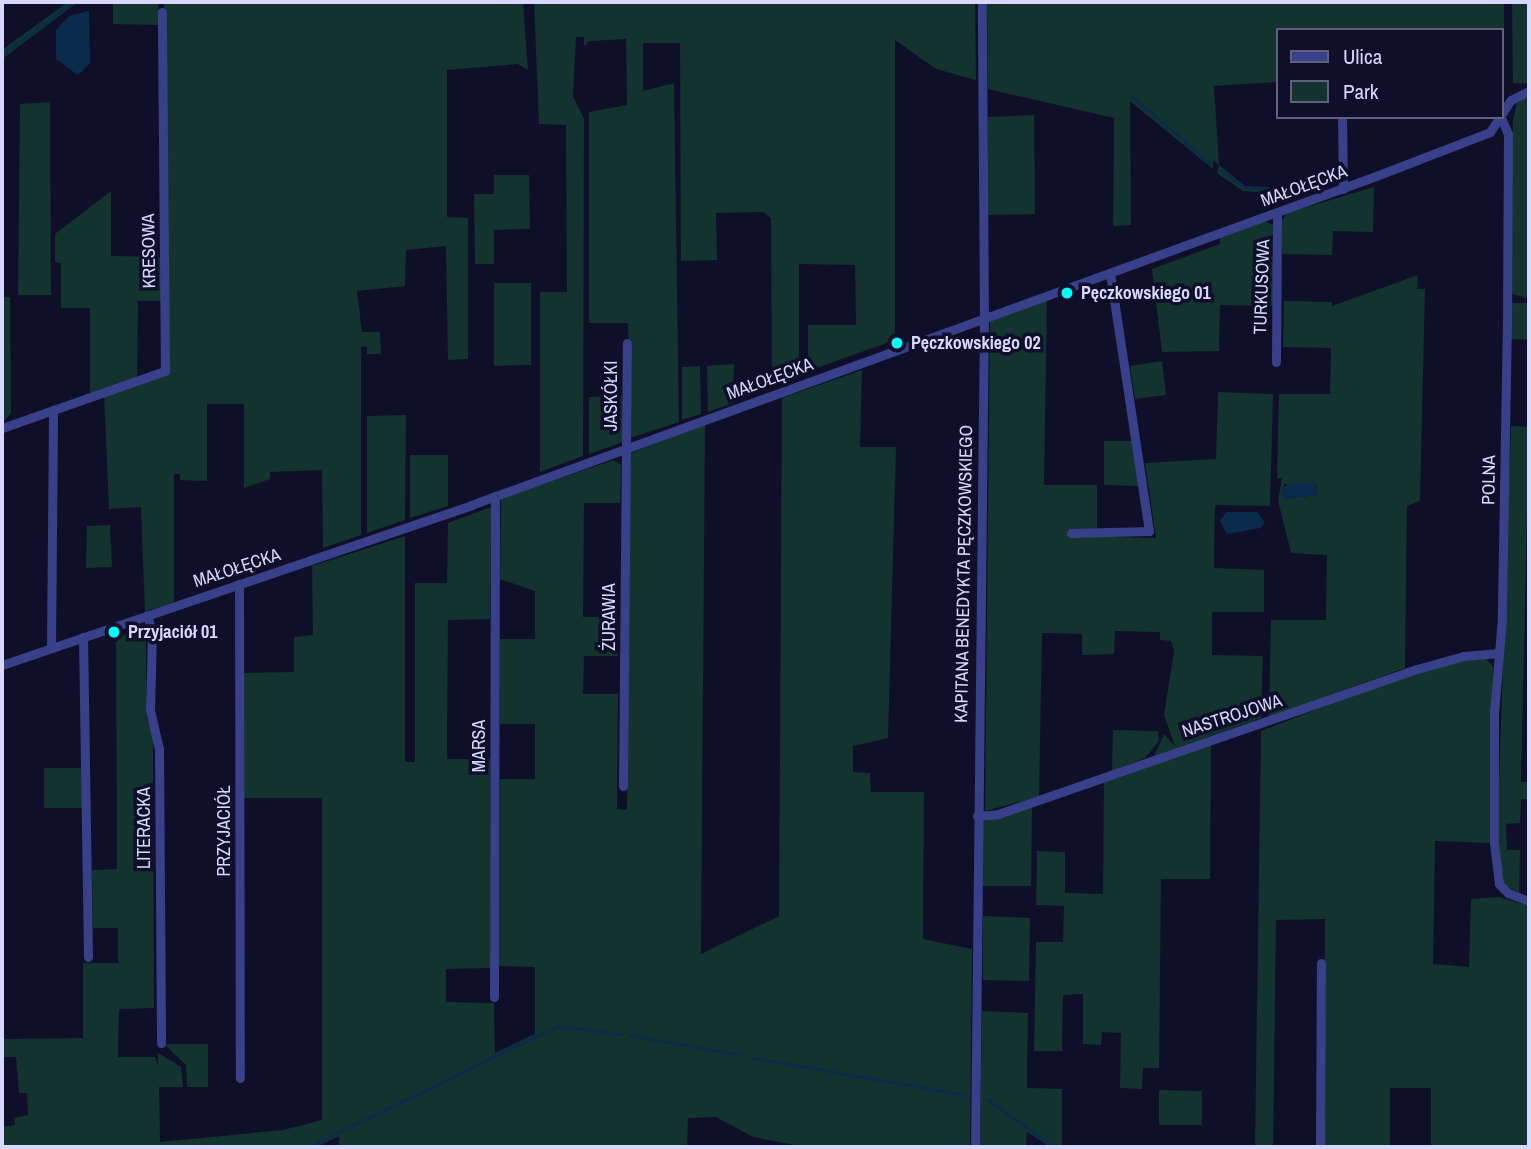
<!DOCTYPE html>
<html>
<head>
<meta charset="utf-8">
<style>
	body { margin:0 }
	#map { position:relative; width:1531px; height:1149px; overflow:hidden; background:#100f29; font-family:"Archivo Narrow",sans-serif }
	div>[style] { position:absolute }
	[style*='--x'] { left:calc(var(--x)*1px); top:calc(var(--y)*1px); width:calc(var(--w)*1px); rotate:calc(var(--a)*1deg) }
	.green>* { inset:0; background:#12332e }
	.water>* { inset:0; background:#0b2b4d }
	.stream>* { height:2.5px; margin:-1.25px; padding:0 1.25px; transform-origin:1.25px; border-radius:1.25px; background:#0b2b4d }
	.minor>* { height:9px; margin:-4.5px; padding:0 4.5px; transform-origin:4.5px; border-radius:4.5px; background:#39408a }
	.dots>* { width:19px; height:19px; translate:-50% -50%; box-sizing:border-box; border:4px solid #100f29; border-radius:50% }
	span { translate:-50% -50%; white-space:nowrap; text-align:center; line-height:1.15; -webkit-text-stroke:7px #100f29; paint-order:stroke }
	.street-label { font-size:18px; color:#d8d8ff }
	.poi-label { font-size:18px; color:#d8d8ff; font-weight:700 }
	.left { translate:0 -50%; text-align:left }
	.frame { position:absolute; inset:0; border:4px solid #d8d8ff; pointer-events:none }
	.legend { position:absolute; left:1276px; top:28px; width:228px; height:91px; box-sizing:border-box; background:#100f29; border:2px solid #605f7f; margin:0; padding:9px 12px; list-style:none; font-size:21px; color:#d8d8ff }
	.legend li { display:flex; align-items:center; gap:14px; height:35px }
	.legend b { width:35px; border:2px solid #605f7f }
</style>
</head>
<body>
<div id="map">
	<div class="green">
		<i style="clip-path:polygon(68px 2px,78px 2px,2px 59px,2px 50px)"></i>
		<i style="clip-path:polygon(113px 2px,158px 2px,159px 25px,113px 24px)"></i>
		<i style="clip-path:polygon(164px 2px,523px 2px,528px 70px,518px 64px,447px 70px,447px 217px,468px 218px,468px 359px,448px 360px,446px 246px,406px 250px,405px 286px,357px 291px,362px 332px,380px 332px,381px 354px,367px 354px,367px 347px,361px 346px,361px 535px,323px 548px,322px 470px,270px 472px,270px 479px,244px 488px,244px 404px,207px 404px,207px 481px,180px 480px,180px 474px,174px 474px,174px 603px,145px 611px,141px 507px,109px 509px,104px 395px,169px 373px)"></i>
		<i style="clip-path:polygon(534px 2px,975px 2px,976px 80px,936px 69px,895px 40px,895px 340px,808px 371px,808px 325px,856px 325px,855px 265px,799px 264px,799px 377px,772px 387px,771px 218px,763px 212px,716px 213px,717px 260px,681px 261px,680px 43px,643px 43px,643px 91px,674px 83px,679px 422px,630px 438px,628px 323px,589px 323px,589px 112px,627px 105px,626px 39px,589px 41px,584px 46px,584px 37px,576px 37px,573px 96px,584px 119px,583px 456px,540px 472px,540px 292px,567px 292px,566px 125px,539px 124px)"></i>
		<i style="clip-path:polygon(987px 2px,1504px 2px,1504px 62px,1501px 30px,1277px 30px,1277px 82px,1214px 86px,1219px 165px,1245px 186px,1307px 189px,1306px 196px,1243px 191px,1217px 173px,1219px 165px,1213px 160px,1213px 169px,1130px 101px,1131px 225px,1113px 226px,1114px 118px,988px 89px)"></i>
		<i style="clip-path:polygon(1512px 2px,1529px 2px,1529px 83px,1513px 83px)"></i>
		<i style="clip-path:polygon(1529px 96px,1529px 297px,1526px 298px,1510px 293px,1511px 205px,1513px 120px,1517px 103px)"></i>
		<i style="clip-path:polygon(50px 102px,51px 295px,18px 295px,20px 104px)"></i>
		<i style="clip-path:polygon(1034px 115px,1035px 214px,988px 215px,988px 117px)"></i>
		<i style="clip-path:polygon(494px 175px,529px 175px,530px 229px,494px 230px,494px 264px,475px 264px,474px 194px,494px 194px)"></i>
		<i style="clip-path:polygon(1374px 187px,1373px 232px,1333px 231px,1332px 255px,1282px 254px,1282px 221px,1287px 213px)"></i>
		<i style="clip-path:polygon(111px 191px,111px 256px,162px 257px,162px 301px,138px 301px,137px 377px,90px 394px,90px 308px,61px 308px,61px 263px,55px 262px,55px 234px)"></i>
		<i style="clip-path:polygon(1265px 221px,1275px 226px,1274px 306px,1220px 305px,1219px 351px,1162px 352px,1152px 269px,1220px 244px,1220px 238px)"></i>
		<i style="clip-path:polygon(evenodd,1418px 275px,1417px 289px,1425px 289px,1420px 501px,1407px 506px,1405px 668px,1269px 717px,1271px 620px,1326px 620px,1327px 555px,1291px 553px,1278px 501px,1282px 478px,1277px 478px,1279px 394px,1330px 394px,1331px 348px,1283px 347px,1284px 301px,1332px 302px,1332px 306px,1418px 275px,1284px 484px,1317px 485px,1317px 495px,1284px 499px,1284px 484px)"></i>
		<i style="clip-path:polygon(494px 283px,531px 283px,531px 365px,494px 366px)"></i>
		<i style="clip-path:polygon(2px 297px,10px 297px,11px 413px,2px 424px)"></i>
		<i style="clip-path:polygon(1047px 300px,1044px 485px,1097px 485px,1097px 530px,1068px 530px,1068px 536px,1156px 538px,1145px 463px,1216px 459px,1218px 392px,1273px 394px,1270px 506px,1215px 505px,1214px 568px,1264px 570px,1264px 612px,1212px 612px,1212px 655px,1263px 656px,1261px 718px,1154px 756px,1164px 734px,1175px 746px,1164px 715px,1174px 651px,1171px 641px,1160px 640px,1160px 632px,1115px 631px,1114px 654px,1082px 655px,1082px 634px,1042px 633px,1039px 797px,985px 811px,990px 321px)"></i>
		<i style="clip-path:polygon(1510px 303px,1529px 303px,1529px 340px,1509px 339px)"></i>
		<i style="clip-path:polygon(1162px 361px,1166px 395px,1135px 399px,1130px 366px)"></i>
		<i style="clip-path:polygon(734px 364px,733px 403px,708px 412px,707px 366px)"></i>
		<i style="clip-path:polygon(700px 366px,701px 414px,682px 420px,682px 367px)"></i>
		<i style="clip-path:polygon(862px 370px,860px 447px,896px 447px,888px 738px,853px 746px,853px 772px,870px 773px,871px 792px,924px 792px,923px 939px,972px 949px,970px 1147px,805px 1147px,753px 1137px,716px 1117px,688px 1118px,687px 1147px,339px 1147px,339px 1136px,316px 1147px,2px 1147px,2px 1127px,15px 1125px,14px 1118px,28px 1115px,27px 1093px,19px 1093px,16px 1057px,2px 1057px,2px 1039px,83px 1038px,83px 963px,118px 963px,118px 928px,93px 928px,92px 870px,117px 869px,116px 637px,146px 630px,146px 715px,153px 733px,154px 1008px,119px 1009px,118px 1057px,155px 1057px,158px 1065px,158px 1053px,181px 1067px,183px 1087px,159px 1087px,160px 1142px,283px 1130px,322px 1120px,322px 798px,244px 798px,244px 673px,294px 672px,294px 637px,313px 635px,312px 566px,405px 536px,405px 762px,415px 762px,415px 583px,447px 583px,448px 523px,491px 507px,490px 619px,448px 620px,447px 724px,447px 759px,490px 759px,490px 968px,446px 969px,446px 1002px,494px 1003px,495px 1053px,535px 1034px,535px 967px,499px 966px,500px 779px,535px 779px,535px 724px,500px 724px,500px 639px,535px 639px,535px 591px,500px 579px,501px 498px,614px 460px,621px 465px,620px 503px,584px 503px,583px 617px,619px 617px,618px 656px,584px 656px,583px 694px,618px 694px,617px 809px,627px 810px,629px 454px,705px 424px,701px 954px,779px 916px,782px 398px)"></i>
		<i style="clip-path:polygon(622px 396px,623px 442px,589px 454px,589px 397px)"></i>
		<i style="clip-path:polygon(406px 415px,405px 520px,367px 533px,367px 416px)"></i>
		<i style="clip-path:polygon(1511px 426px,1529px 427px,1521px 782px,1529px 782px,1529px 799px,1521px 799px,1520px 823px,1506px 824px,1507px 850px,1520px 850px,1519px 893px,1505px 885px,1499px 874px,1497px 843px)"></i>
		<i style="clip-path:polygon(1104px 441px,1132px 441px,1139px 486px,1104px 485px)"></i>
		<i style="clip-path:polygon(410px 455px,448px 455px,448px 506px,410px 518px)"></i>
		<i style="clip-path:polygon(110px 525px,112px 567px,86px 568px,87px 526px)"></i>
		<i style="clip-path:polygon(1484px 656px,1493px 667px,1491px 843px,1435px 841px,1433px 964px,1469px 967px,1471px 899px,1499px 897px,1529px 906px,1529px 1147px,1431px 1147px,1431px 1088px,1390px 1088px,1390px 1147px,1323px 1147px,1325px 919px,1276px 920px,1273px 1147px,1255px 1147px,1261px 731px,1396px 678px)"></i>
		<i style="clip-path:polygon(1113px 730px,1158px 731px,1159px 741px,1145px 758px,1112px 771px)"></i>
		<i style="clip-path:polygon(1211px 743px,1210px 879px,1161px 879px,1159px 1068px,1143px 1068px,1142px 1089px,1120px 1088px,1121px 1033px,1102px 1032px,1101px 1045px,1083px 1044px,1083px 994px,1063px 995px,1062px 1051px,1034px 1051px,1036px 942px,1063px 942px,1064px 906px,1036px 905px,1037px 851px,1065px 852px,1065px 893px,1103px 894px,1104px 778px)"></i>
		<i style="clip-path:polygon(44px 768px,82px 768px,82px 808px,44px 808px)"></i>
		<i style="clip-path:polygon(1032px 805px,1031px 886px,983px 886px,983px 822px)"></i>
		<i style="clip-path:polygon(983px 916px,1030px 918px,1029px 981px,983px 980px)"></i>
		<i style="clip-path:polygon(982px 1011px,1028px 1013px,1027px 1088px,1062px 1089px,1062px 1147px,1050px 1147px,1027px 1132px,1026px 1147px,980px 1147px)"></i>
		<i style="clip-path:polygon(164px 1044px,208px 1044px,208px 1087px,187px 1087px,186px 1065px)"></i>
		<i style="clip-path:polygon(1159px 1090px,1202px 1091px,1202px 1125px,1159px 1125px)"></i>
	</div>
	<div class="water">
		<i style="clip-path:polygon(89px 11px,90px 63px,78px 75px,56px 59px,56px 30px,69px 16px)"></i>
		<i style="clip-path:polygon(1289px 483px,1316px 483px,1317px 495px,1283px 499px,1281px 490px)"></i>
		<i style="clip-path:polygon(1226px 512px,1257px 512px,1265px 522px,1260px 528px,1227px 534px,1220px 521px)"></i>
	</div>
	<div class="stream">
		<i style="--x:2;--y:54;--w:88;--a:-36.2"></i>
		<i style="--x:1132;--y:96;--w:103;--a:40.7"></i>
		<i style="--x:1221;--y:170;--w:29;--a:36"></i>
		<i style="--x:1244;--y:187;--w:59;--a:4.8"></i>
		<i style="--x:630;--y:1035;--w:112;--a:10.3"></i>
		<i style="--x:753;--y:1058;--w:217;--a:9.8"></i>
		<i style="--x:987;--y:1099;--w:82;--a:35.6"></i>
		<i style="--x:309;--y:1147;--w:276;--a:-26"></i>
		<i style="--x:557;--y:1026;--w:64;--a:7.1"></i>
	</div>
	<div class="minor">
		<i style="--x:1342;--y:117;--w:72;--a:89.2"></i>
		<i style="--x:1502;--y:120;--w:15;--a:67"></i>
		<i style="--x:1508;--y:134;--w:186;--a:90.3"></i>
		<i style="--x:1507;--y:320;--w:298;--a:91"></i>
		<i style="--x:1502;--y:618;--w:95;--a:94.8"></i>
		<i style="--x:1494;--y:713;--w:130;--a:90"></i>
		<i style="--x:1494;--y:843;--w:41;--a:83"></i>
		<i style="--x:1499;--y:884;--w:13;--a:45"></i>
		<i style="--x:1508;--y:893;--w:22;--a:21"></i>
		<i style="--x:1276;--y:362;--w:149;--a:-89.6"></i>
		<i style="--x:2;--y:428;--w:173;--a:-19.3"></i>
		<i style="--x:165;--y:371;--w:359;--a:-90.5"></i>
		<i style="--x:1071;--y:533;--w:78;--a:-1.5"></i>
		<i style="--x:1149;--y:531;--w:260;--a:-98.6"></i>
		<i style="--x:239;--y:584;--w:494;--a:89.9"></i>
		<i style="--x:147;--y:615;--w:19;--a:74"></i>
		<i style="--x:152;--y:633;--w:77;--a:91.5"></i>
		<i style="--x:150;--y:710;--w:39;--a:77"></i>
		<i style="--x:159;--y:748;--w:295;--a:89.6"></i>
		<i style="--x:83;--y:637;--w:320;--a:89.1"></i>
		<i style="--x:51;--y:648;--w:238;--a:-89.5"></i>
		<i style="--x:2;--y:665;--w:496;--a:-18.8"></i>
		<i style="--x:471;--y:505;--w:963;--a:-19.98"></i>
		<i style="--x:1376;--y:176;--w:122;--a:-21.1"></i>
		<i style="--x:1490;--y:132;--w:38;--a:-57"></i>
		<i style="--x:1511;--y:100;--w:20;--a:-27"></i>
		<i style="--x:623;--y:786;--w:443;--a:-89.5"></i>
		<i style="--x:977;--y:816;--w:21;--a:-5"></i>
		<i style="--x:998;--y:814;--w:443;--a:-19.1"></i>
		<i style="--x:1417;--y:669;--w:49;--a:-15.5"></i>
		<i style="--x:1464;--y:656;--w:35;--a:-5"></i>
		<i style="--x:494;--y:997;--w:501;--a:-89.89"></i>
		<i style="--x:975;--y:1147;--w:829;--a:-89.38"></i>
		<i style="--x:984;--y:318;--w:316;--a:-90.4"></i>
		<i style="--x:1320;--y:1147;--w:184;--a:-89.7"></i>
	</div>
	<div class="dots">
		<i style="left:1067px;top:293px;background:#04fff8"></i>
		<i style="left:897px;top:343px;background:#04fff8"></i>
		<i style="left:114px;top:632px;background:#04fff8"></i>
	</div>
	<div class="street-label">
		<span style="left:1304px;top:186px;rotate:-20deg">MAŁOŁĘCKA</span>
		<span style="left:149px;top:251px;rotate:-91deg">KRESOWA</span>
		<span style="left:1262px;top:287px;rotate:-88deg">TURKUSOWA</span>
		<span style="left:770px;top:379px;rotate:-20deg">MAŁOŁĘCKA</span>
		<span style="left:611px;top:396px;rotate:-90deg">JASKÓŁKI</span>
		<span style="left:1489px;top:480px;rotate:-89deg">POLNA</span>
		<span style="left:237px;top:568px;rotate:-18deg">MAŁOŁĘCKA</span>
		<span style="left:964px;top:574px;rotate:-89deg">KAPITANA BENEDYKTA PĘCZKOWSKIEGO</span>
		<span style="left:609px;top:617px;rotate:-90deg">ŻURAWIA</span>
		<span style="left:1232px;top:716px;rotate:-18deg">NASTROJOWA</span>
		<span style="left:479px;top:746px;rotate:-90deg">MARSA</span>
		<span style="left:144px;top:828px;rotate:-90deg">LITERACKA</span>
		<span style="left:224px;top:831px;rotate:-90deg">PRZYJACIÓŁ</span>
	</div>
	<div class="poi-label">
		<span class="left" style="left:1081px;top:293px">Pęczkowskiego 01</span>
		<span class="left" style="left:911px;top:343px">Pęczkowskiego 02</span>
		<span class="left" style="left:128px;top:632px">Przyjaciół 01</span>
	</div>
	<div class="frame"></div>
	<ul class="legend">
	<li><b style="height:9px;background:#39408a"></b>Ulica</li>
	<li><b style="height:19px;background:#12332e"></b>Park</li>
	</ul>
</div>
</body>
</html>
